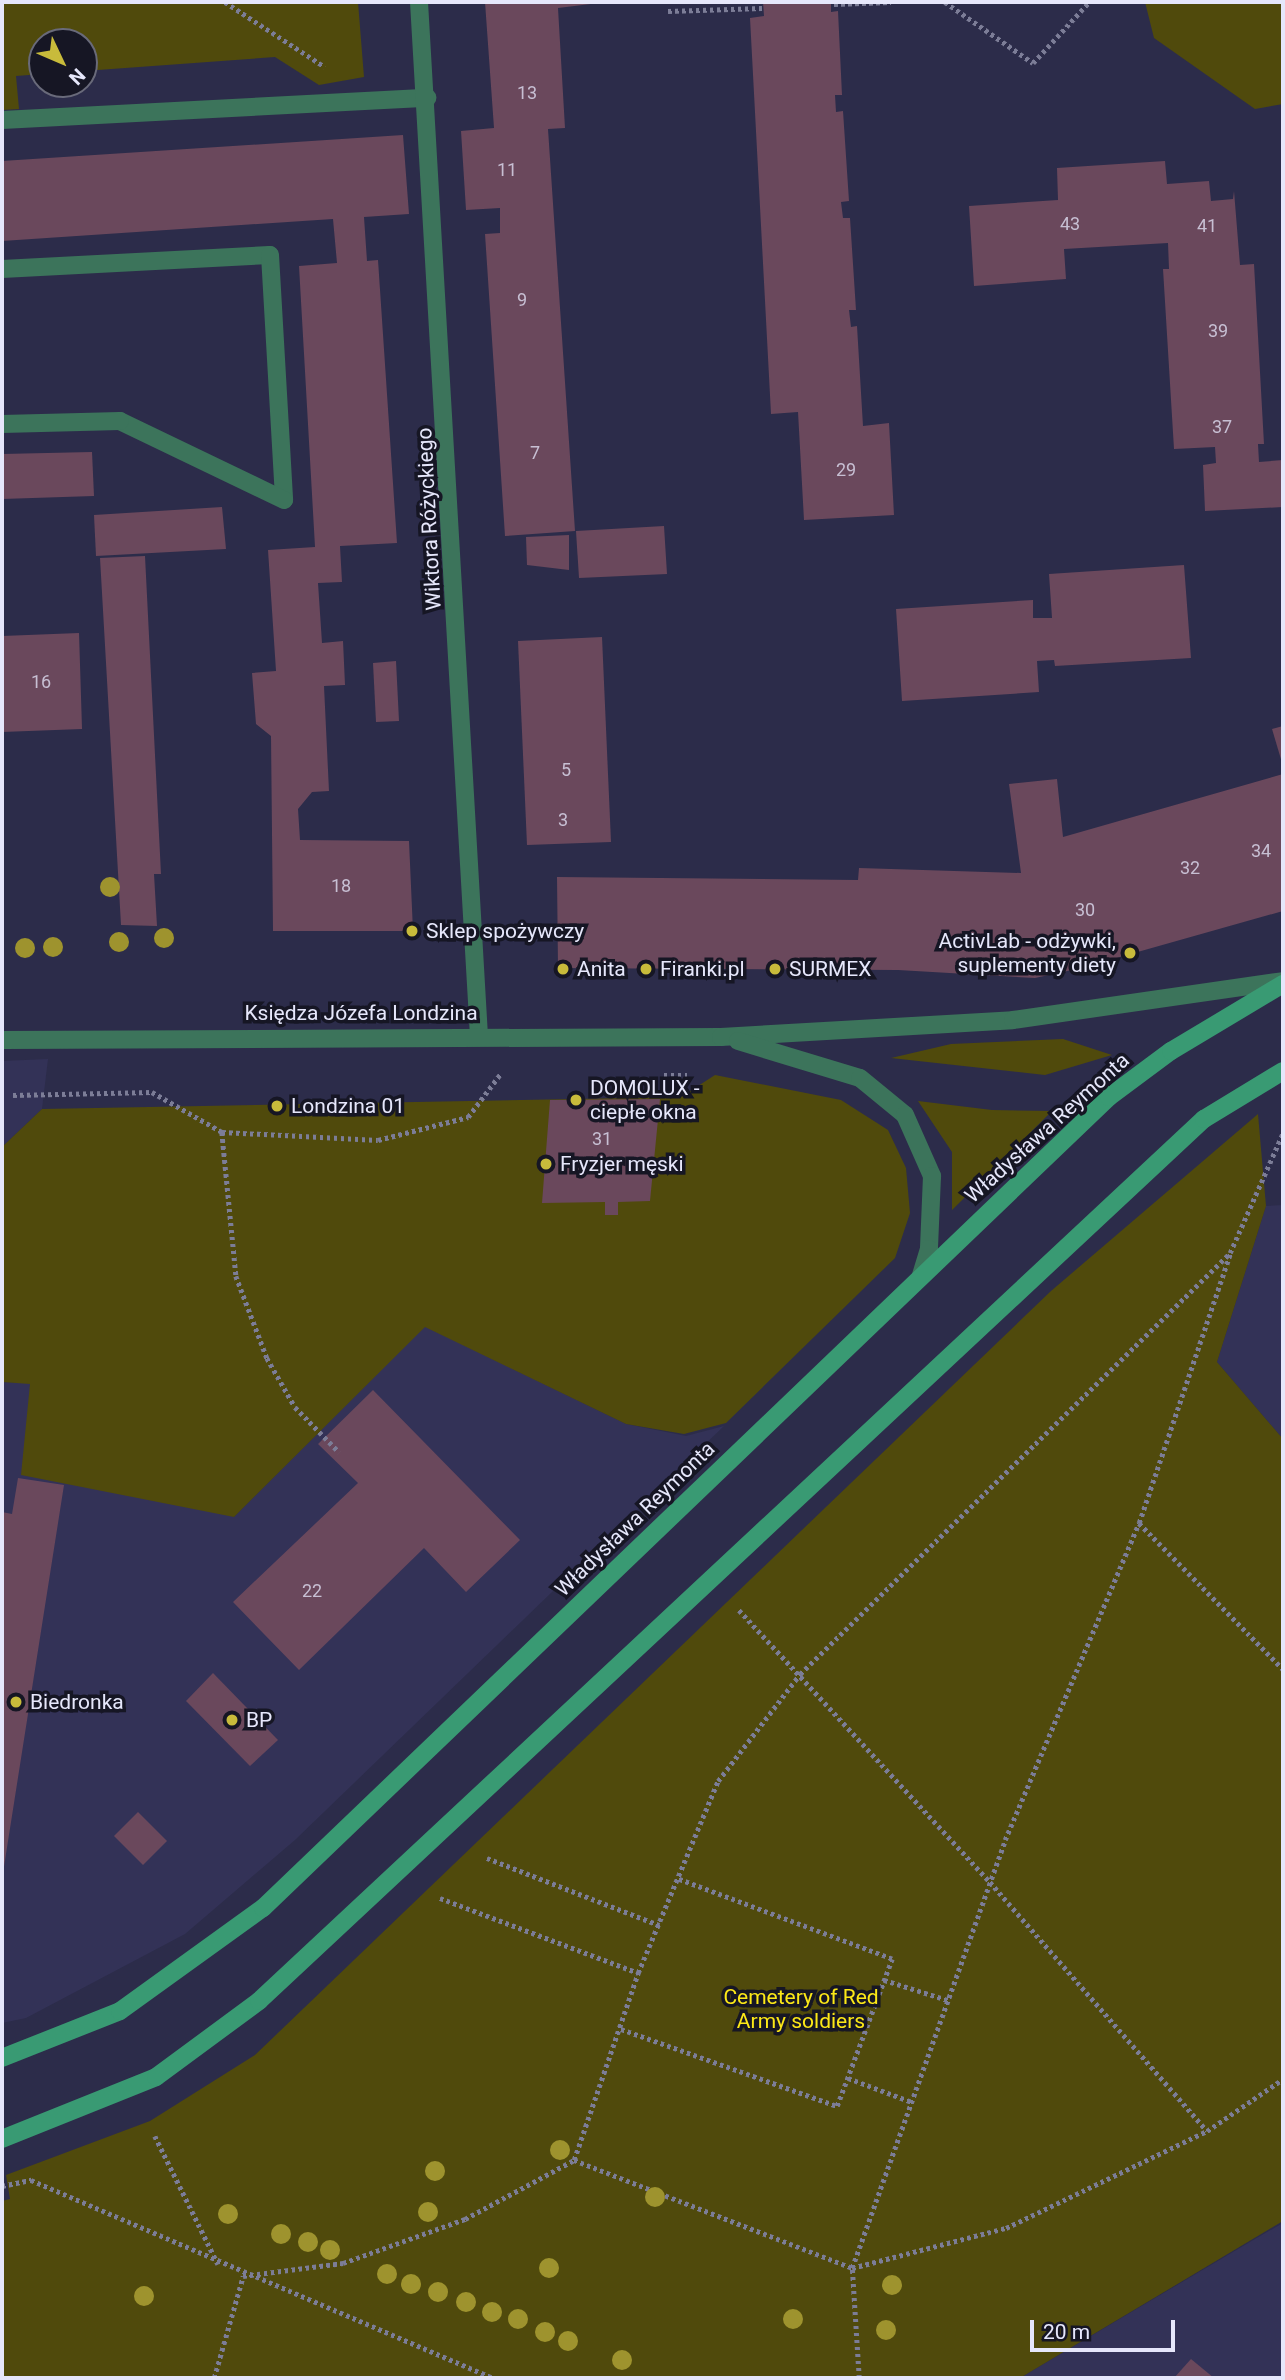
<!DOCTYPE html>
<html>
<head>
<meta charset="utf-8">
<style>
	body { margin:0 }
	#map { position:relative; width:1285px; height:2380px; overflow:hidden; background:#2c2c4a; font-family:Roboto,sans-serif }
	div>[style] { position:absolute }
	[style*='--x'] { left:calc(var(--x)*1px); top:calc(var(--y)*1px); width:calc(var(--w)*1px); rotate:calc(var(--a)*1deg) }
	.built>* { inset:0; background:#333257 }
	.green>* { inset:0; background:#504a0c }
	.building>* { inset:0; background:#6a485c }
	.path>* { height:4.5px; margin-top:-2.25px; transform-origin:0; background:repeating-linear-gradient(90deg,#7c7d97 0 3.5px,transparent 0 7px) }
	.service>* { height:18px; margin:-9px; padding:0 9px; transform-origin:9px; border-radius:9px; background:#3c745b }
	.minor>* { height:18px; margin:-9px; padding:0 9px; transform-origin:9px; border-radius:9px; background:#3c745b }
	.secondary>* { height:18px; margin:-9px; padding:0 9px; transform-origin:9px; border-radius:9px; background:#399a73 }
	.trees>* { width:20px; height:20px; margin:-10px; border-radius:50%; background:#9e932e }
	.dots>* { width:19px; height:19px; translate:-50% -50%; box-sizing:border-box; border:4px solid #161624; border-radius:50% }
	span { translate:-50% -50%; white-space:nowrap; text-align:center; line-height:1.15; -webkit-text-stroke:7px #161624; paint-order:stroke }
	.number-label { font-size:18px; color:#c7bfd3 }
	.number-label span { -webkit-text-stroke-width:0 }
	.street-label { font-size:21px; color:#e6e7fb }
	.poi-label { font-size:21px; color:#e6e7fb }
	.left { translate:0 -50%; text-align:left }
	.right { translate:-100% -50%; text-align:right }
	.park-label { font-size:21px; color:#fce817 }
	.frame { position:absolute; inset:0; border:4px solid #e6e7fb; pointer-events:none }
	.north { position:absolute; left:28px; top:28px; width:70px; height:70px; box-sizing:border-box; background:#161624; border:2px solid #696a7a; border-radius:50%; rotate:134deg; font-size:19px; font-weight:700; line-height:28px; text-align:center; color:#e6e7fb }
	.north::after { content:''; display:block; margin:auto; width:24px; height:32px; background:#c8bb3b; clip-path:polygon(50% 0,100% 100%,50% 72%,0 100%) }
	.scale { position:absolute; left:1030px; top:2320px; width:145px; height:32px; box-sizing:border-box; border:4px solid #e6e7fb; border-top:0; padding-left:9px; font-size:21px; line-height:24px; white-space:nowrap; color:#e6e7fb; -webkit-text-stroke:5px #161624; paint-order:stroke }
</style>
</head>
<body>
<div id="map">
	<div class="built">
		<i style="clip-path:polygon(48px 1059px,42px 1109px,2px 1147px,2px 1061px)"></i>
		<i style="clip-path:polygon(1283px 1205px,1283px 1439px,1217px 1362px,1266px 1206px)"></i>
		<i style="clip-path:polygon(425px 1326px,626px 1424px,686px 1436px,724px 1426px,295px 1840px,185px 1934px,26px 2018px,2px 2023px,2px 1382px,31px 1383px,234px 1517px)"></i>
		<i style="clip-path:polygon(1283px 2223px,1283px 2378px,1020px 2378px,1255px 2239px)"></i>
	</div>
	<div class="green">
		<i style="clip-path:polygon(2px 2px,358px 2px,364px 77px,319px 85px,275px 57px,84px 71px,84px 42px,42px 42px,42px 74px,16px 76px,19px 109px,2px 110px)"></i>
		<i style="clip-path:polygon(1145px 2px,1283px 2px,1283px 104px,1255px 109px,1154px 38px)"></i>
		<i style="clip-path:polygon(1063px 1039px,1112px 1055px,1045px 1075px,891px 1058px,951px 1044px)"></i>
		<i style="clip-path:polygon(715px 1075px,841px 1100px,888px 1130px,906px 1168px,910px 1213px,895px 1258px,726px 1423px,684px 1434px,626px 1424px,425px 1327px,234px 1517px,21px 1475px,30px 1384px,2px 1382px,2px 1147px,42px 1109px,681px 1097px)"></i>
		<i style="clip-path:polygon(918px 1101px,992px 1110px,1052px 1111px,952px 1210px,952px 1152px)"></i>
		<i style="clip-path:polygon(1258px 1114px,1266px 1206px,1217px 1362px,1283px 1439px,1283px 2221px,1020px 2378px,2px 2378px,2px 2201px,10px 2199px,6px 2175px,150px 2121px,255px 2055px,1051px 1291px)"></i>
	</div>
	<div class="building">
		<i style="clip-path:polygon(485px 2px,607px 2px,558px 8px,565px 128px,548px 129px,575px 531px,505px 536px,485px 234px,500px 233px,500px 208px,466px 210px,461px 131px,494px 128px)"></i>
		<i style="clip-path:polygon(763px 2px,831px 2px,831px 12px,838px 11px,842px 95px,835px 95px,836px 112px,843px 111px,849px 201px,841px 202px,843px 218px,850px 218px,856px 310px,849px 310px,851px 327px,857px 326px,863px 426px,889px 423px,894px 515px,804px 520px,798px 412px,771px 414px,750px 18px,764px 16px)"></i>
		<i style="clip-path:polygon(403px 135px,409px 214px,364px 217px,367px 261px,378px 260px,397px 543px,340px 546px,342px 582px,318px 583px,322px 643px,343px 641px,345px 685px,324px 686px,329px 791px,312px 792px,298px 809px,300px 840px,409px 841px,413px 931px,273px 931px,271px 736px,256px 724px,252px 673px,276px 671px,268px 550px,315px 547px,299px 266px,337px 263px,333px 219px,2px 241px,2px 161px)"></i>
		<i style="clip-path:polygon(1165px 161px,1167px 184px,1209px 181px,1211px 201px,1233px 199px,1234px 191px,1240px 265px,1254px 264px,1264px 444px,1258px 444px,1259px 462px,1283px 460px,1283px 507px,1205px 511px,1203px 465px,1216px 463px,1215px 447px,1174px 449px,1163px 269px,1169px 269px,1168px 243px,1064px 249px,1066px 279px,974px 286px,969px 206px,1058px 200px,1057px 168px)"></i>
		<i style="clip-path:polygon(92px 452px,94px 496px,2px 499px,2px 454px)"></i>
		<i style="clip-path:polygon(222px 507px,226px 549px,96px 556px,94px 515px)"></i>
		<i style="clip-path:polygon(664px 526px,667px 574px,579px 578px,576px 531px)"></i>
		<i style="clip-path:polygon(569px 535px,569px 570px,527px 565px,526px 537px)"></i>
		<i style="clip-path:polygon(145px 556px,161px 874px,154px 874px,157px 926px,121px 925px,100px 558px)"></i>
		<i style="clip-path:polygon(1184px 565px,1191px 658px,1055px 666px,1054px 660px,1037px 661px,1039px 692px,902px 701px,896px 609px,1033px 600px,1033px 618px,1052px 618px,1049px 574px)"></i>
		<i style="clip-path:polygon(79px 633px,82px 729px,2px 732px,2px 636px)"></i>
		<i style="clip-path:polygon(602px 637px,611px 842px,527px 845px,518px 641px)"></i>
		<i style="clip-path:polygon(396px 661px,399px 721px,376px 722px,373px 663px)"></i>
		<i style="clip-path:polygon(1283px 726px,1283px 766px,1272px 729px)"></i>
		<i style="clip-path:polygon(1283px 774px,1283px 911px,1081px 968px,1035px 978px,898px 970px,558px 968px,557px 877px,858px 880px,859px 868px,1021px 873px,1009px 784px,1057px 779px,1063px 837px)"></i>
		<i style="clip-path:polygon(660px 1099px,650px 1201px,618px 1202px,618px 1215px,605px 1215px,605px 1202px,542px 1203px,550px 1100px)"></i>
		<i style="clip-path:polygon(373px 1390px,520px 1540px,466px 1592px,424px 1548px,299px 1670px,233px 1602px,358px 1483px,318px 1444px)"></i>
		<i style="clip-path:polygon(18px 1478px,64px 1485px,3px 1873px,2px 1512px,12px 1514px)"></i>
		<i style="clip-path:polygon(213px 1673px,278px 1740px,250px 1766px,186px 1701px)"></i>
		<i style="clip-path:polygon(138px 1812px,167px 1841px,143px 1865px,114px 1836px)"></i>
		<i style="clip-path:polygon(1191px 2359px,1214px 2378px,1174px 2378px)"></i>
	</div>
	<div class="path">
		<i style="--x:225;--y:2;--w:119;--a:33"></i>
		<i style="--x:945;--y:2;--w:107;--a:34.7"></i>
		<i style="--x:1033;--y:63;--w:83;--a:-47.4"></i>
		<i style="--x:834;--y:4;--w:57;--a:-2"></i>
		<i style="--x:668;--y:11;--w:94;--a:-1.8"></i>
		<i style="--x:664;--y:1075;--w:23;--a:0"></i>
		<i style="--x:13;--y:1095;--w:139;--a:-1.2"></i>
		<i style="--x:152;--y:1092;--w:81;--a:29.7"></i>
		<i style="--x:222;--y:1132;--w:156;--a:2.9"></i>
		<i style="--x:378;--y:1140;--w:93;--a:-14.3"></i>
		<i style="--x:468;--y:1117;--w:55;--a:-53.1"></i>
		<i style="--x:222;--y:1132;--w:145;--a:84.4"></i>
		<i style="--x:236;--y:1276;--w:88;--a:69.3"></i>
		<i style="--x:267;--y:1358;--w:56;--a:60.3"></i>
		<i style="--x:295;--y:1407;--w:63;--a:45.6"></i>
		<i style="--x:1139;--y:1523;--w:205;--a:45.4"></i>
		<i style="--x:739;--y:1610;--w:370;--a:47.3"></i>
		<i style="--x:990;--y:1882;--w:330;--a:48.9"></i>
		<i style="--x:1207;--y:2131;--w:92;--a:-34.4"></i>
		<i style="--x:487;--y:1858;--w:185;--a:21.3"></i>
		<i style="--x:440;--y:1898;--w:212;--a:20.7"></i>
		<i style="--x:884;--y:1980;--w:67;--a:17.4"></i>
		<i style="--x:621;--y:2029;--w:229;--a:19.6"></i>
		<i style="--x:837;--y:2106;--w:157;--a:-69.5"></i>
		<i style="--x:892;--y:1959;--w:228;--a:-159.5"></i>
		<i style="--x:848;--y:2078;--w:68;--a:20.6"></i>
		<i style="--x:155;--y:2136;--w:143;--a:63.8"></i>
		<i style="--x:574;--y:2160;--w:298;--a:21.2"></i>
		<i style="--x:852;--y:2268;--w:159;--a:-14.6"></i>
		<i style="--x:1006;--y:2228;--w:223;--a:-25.8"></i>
		<i style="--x:2;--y:2186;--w:30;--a:-12"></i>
		<i style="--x:31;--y:2180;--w:503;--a:23.2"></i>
		<i style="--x:243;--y:2276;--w:101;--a:-7.4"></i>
		<i style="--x:343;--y:2263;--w:130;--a:-19.8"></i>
		<i style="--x:465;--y:2219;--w:124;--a:-28.4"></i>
		<i style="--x:574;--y:2160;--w:198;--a:-71.1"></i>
		<i style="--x:638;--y:1973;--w:208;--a:-67.4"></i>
		<i style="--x:718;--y:1781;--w:135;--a:-52.5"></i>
		<i style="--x:800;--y:1674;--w:602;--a:-44.39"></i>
		<i style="--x:1230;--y:1253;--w:131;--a:-66.2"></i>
		<i style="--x:214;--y:2378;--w:106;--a:-74.1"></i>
		<i style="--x:859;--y:2378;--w:110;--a:-93.6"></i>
		<i style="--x:852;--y:2268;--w:455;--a:-70.3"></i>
		<i style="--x:1005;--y:1840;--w:344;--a:-67.1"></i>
		<i style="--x:1139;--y:1523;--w:284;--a:-71.3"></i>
	</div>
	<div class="service">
		<i style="--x:2;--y:120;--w:426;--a:-3"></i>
		<i style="--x:2;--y:269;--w:268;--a:-3"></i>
		<i style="--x:270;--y:255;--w:245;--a:86.7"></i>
		<i style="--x:284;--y:500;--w:182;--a:-154.3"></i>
		<i style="--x:120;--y:421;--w:118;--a:178.5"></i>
	</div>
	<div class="minor">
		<i style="--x:419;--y:2;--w:1035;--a:86.68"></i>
		<i style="--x:2;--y:1040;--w:719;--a:-0.24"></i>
		<i style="--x:721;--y:1037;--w:292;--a:-3.3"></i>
		<i style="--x:1013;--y:1020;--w:273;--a:-8.2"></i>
		<i style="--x:738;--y:1041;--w:127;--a:16.9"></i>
		<i style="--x:860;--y:1078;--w:58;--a:39.4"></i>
		<i style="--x:905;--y:1115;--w:67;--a:66.1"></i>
		<i style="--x:932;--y:1176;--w:73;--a:92.4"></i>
		<i style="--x:929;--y:1249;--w:30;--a:107"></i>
	</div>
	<div class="secondary">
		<i style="--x:2;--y:2058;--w:127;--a:-21.7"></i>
		<i style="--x:120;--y:2011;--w:176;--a:-35.8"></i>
		<i style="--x:263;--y:1908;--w:1172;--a:-43.79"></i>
		<i style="--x:1109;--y:1097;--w:77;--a:-36.6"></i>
		<i style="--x:1171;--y:1051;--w:131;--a:-30.9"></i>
		<i style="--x:2;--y:2139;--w:166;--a:-21.9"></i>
		<i style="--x:156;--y:2077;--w:128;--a:-36.4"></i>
		<i style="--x:259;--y:2001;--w:1293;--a:-43.03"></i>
		<i style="--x:1204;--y:1119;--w:92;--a:-31.3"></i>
	</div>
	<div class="trees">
		<i style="left:110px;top:887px"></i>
		<i style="left:164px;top:938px"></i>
		<i style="left:119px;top:942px"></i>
		<i style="left:53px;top:947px"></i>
		<i style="left:25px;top:948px"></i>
		<i style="left:560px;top:2150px"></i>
		<i style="left:435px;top:2171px"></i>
		<i style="left:655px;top:2197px"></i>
		<i style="left:428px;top:2212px"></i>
		<i style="left:228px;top:2214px"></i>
		<i style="left:281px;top:2234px"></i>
		<i style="left:308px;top:2242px"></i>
		<i style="left:330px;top:2250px"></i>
		<i style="left:549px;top:2268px"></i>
		<i style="left:387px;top:2274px"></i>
		<i style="left:411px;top:2284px"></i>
		<i style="left:892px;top:2285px"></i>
		<i style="left:438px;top:2292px"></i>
		<i style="left:144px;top:2296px"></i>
		<i style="left:466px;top:2302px"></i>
		<i style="left:492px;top:2312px"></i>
		<i style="left:518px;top:2319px"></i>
		<i style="left:793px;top:2319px"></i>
		<i style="left:886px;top:2330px"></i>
		<i style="left:545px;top:2332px"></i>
		<i style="left:568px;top:2341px"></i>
		<i style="left:622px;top:2360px"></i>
	</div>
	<div class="dots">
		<i style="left:412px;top:931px;background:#c8bb3b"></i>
		<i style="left:1130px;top:953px;background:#c8bb3b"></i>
		<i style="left:563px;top:969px;background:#c8bb3b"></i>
		<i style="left:646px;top:969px;background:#c8bb3b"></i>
		<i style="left:775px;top:969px;background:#c8bb3b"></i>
		<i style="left:576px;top:1100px;background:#c8bb3b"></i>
		<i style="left:277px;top:1106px;background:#c8bb3b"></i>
		<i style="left:546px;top:1164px;background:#c8bb3b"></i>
		<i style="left:16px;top:1702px;background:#c8bb3b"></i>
		<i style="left:232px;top:1720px;background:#c8bb3b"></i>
	</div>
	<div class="number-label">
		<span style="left:527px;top:93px">13</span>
		<span style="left:507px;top:170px">11</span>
		<span style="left:1070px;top:224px">43</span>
		<span style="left:1207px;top:226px">41</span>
		<span style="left:522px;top:300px">9</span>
		<span style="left:1218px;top:331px">39</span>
		<span style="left:1222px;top:427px">37</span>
		<span style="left:535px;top:453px">7</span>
		<span style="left:846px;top:470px">29</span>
		<span style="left:41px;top:682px">16</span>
		<span style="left:566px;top:770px">5</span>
		<span style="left:563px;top:820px">3</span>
		<span style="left:1261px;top:851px">34</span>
		<span style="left:1190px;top:868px">32</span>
		<span style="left:341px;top:886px">18</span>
		<span style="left:1085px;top:910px">30</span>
		<span style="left:602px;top:1139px">31</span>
		<span style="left:312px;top:1591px">22</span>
	</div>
	<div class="street-label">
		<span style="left:429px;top:519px;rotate:-93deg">Wiktora Różyckiego</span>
		<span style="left:361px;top:1013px">Księdza Józefa Londzina</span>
		<span style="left:1047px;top:1128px;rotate:-42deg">Władysława Reymonta</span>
		<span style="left:635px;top:1519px;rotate:-44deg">Władysława Reymonta</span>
	</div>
	<div class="poi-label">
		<span class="left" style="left:426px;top:931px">Sklep spożywczy</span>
		<span class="right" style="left:1116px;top:953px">ActivLab - odżywki,<br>suplementy diety</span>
		<span class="left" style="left:577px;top:969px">Anita</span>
		<span class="left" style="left:660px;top:969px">Firanki.pl</span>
		<span class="left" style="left:789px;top:969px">SURMEX</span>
		<span class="left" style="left:590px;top:1100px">DOMOLUX -<br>ciepłe okna</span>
		<span class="left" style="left:291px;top:1106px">Londzina 01</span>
		<span class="left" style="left:560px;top:1164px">Fryzjer męski</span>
		<span class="left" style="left:30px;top:1702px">Biedronka</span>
		<span class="left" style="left:246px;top:1720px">BP</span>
	</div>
	<div class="park-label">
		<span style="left:801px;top:2009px">Cemetery of Red<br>Army soldiers</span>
	</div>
	<div class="frame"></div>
	<div class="north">N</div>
	<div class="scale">20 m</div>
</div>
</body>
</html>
